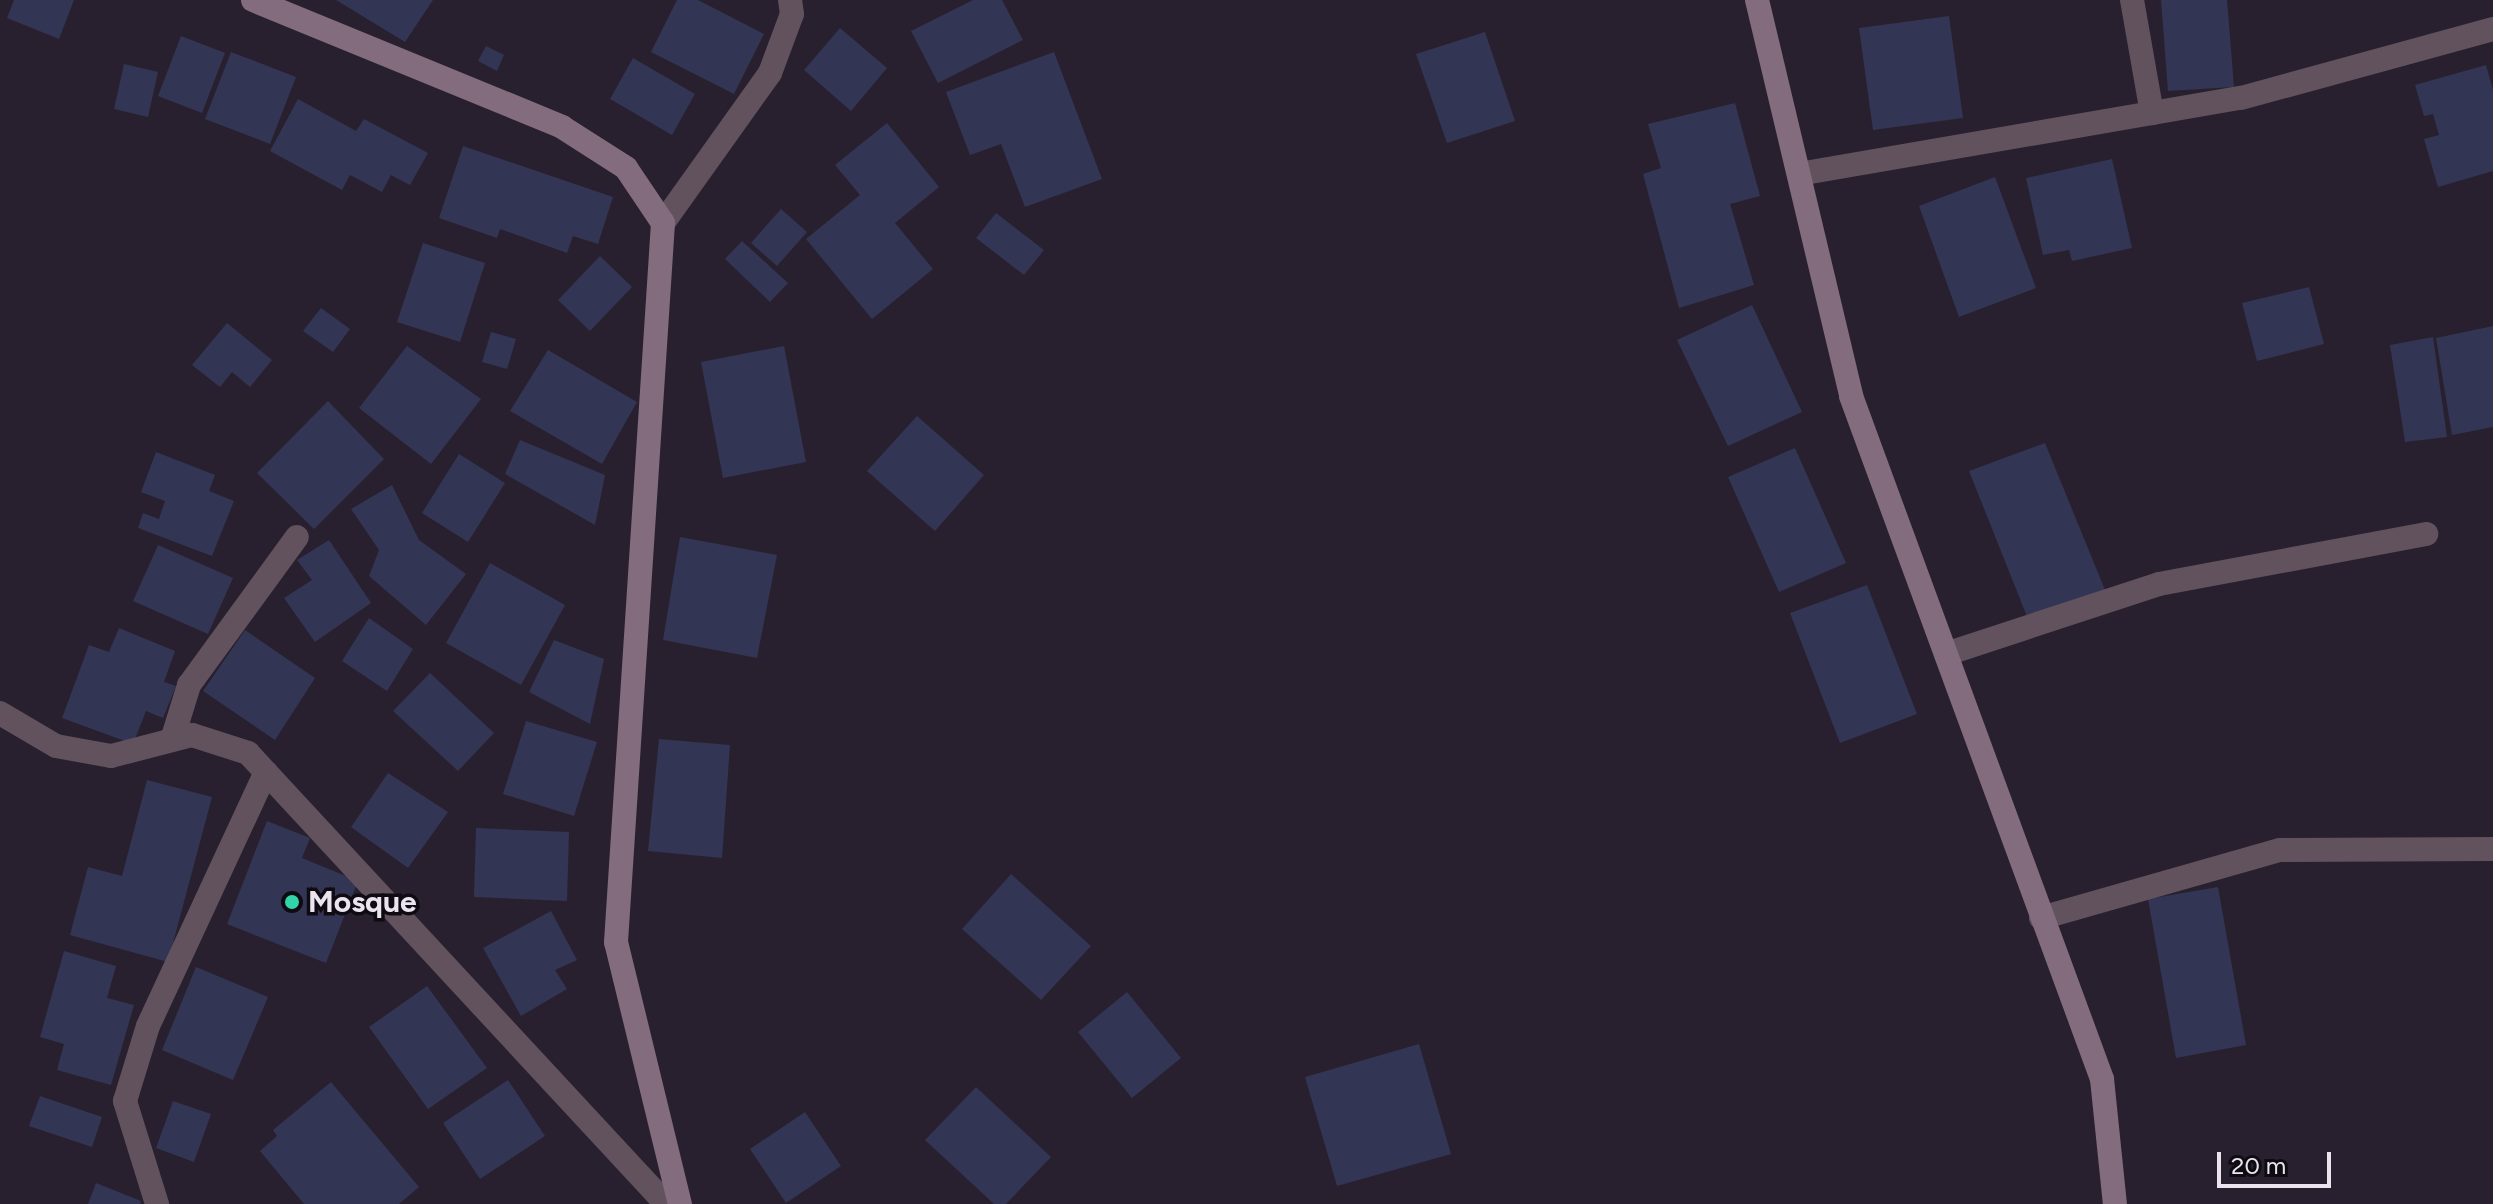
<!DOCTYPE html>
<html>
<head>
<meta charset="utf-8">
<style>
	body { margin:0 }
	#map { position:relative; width:2493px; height:1204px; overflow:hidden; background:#28202e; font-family:Figtree,sans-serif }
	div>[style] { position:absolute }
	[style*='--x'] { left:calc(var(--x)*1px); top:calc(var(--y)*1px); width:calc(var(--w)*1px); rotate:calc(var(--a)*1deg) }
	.building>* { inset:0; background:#333554 }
	.street>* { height:24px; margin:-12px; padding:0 12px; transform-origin:12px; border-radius:12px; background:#61525d }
	.secondary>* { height:24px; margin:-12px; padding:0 12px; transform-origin:12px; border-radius:12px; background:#836c7d }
	.dots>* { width:22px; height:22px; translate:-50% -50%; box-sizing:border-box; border:4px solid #0f0b12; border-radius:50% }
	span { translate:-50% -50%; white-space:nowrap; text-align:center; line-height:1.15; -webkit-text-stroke:7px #0f0b12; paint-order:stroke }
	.poi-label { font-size:30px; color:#e9e4ee; font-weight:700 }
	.left { translate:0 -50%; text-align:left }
	.scale { position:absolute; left:2217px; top:1152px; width:114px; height:36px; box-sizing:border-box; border:4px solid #e9e4ee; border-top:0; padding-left:10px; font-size:24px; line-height:28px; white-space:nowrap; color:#e9e4ee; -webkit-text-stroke:6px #0f0b12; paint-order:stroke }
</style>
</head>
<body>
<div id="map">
	<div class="building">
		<i style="clip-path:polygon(14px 0,74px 0,59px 39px,7px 18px)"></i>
		<i style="clip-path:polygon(336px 0,433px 0,405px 42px)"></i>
		<i style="clip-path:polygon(677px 0,698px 0,764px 34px,734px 94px,651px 52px)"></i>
		<i style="clip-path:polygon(973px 0,1002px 0,1023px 40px,938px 83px,911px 31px)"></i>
		<i style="clip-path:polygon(2161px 0,2227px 0,2234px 87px,2168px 91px)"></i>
		<i style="clip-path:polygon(1949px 16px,1963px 118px,1873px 130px,1859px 28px)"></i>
		<i style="clip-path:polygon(840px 28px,887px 68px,851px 111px,804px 70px)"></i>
		<i style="clip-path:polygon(1485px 32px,1515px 121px,1447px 143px,1416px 54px)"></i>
		<i style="clip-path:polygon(181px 36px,225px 53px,202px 113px,158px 96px)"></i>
		<i style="clip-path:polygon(486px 46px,504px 55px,497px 71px,478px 61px)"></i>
		<i style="clip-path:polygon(231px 52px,296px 77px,270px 144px,205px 119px)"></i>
		<i style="clip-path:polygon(1054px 52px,1102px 179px,1025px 207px,1001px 144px,970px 155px,946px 92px)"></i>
		<i style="clip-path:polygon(633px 58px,695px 94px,672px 135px,610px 99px)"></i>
		<i style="clip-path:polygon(124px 64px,158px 72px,148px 117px,114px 109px)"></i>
		<i style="clip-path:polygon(2486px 65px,2493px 90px,2493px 171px,2438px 187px,2424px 139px,2439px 135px,2433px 114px,2424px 116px,2415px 85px)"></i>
		<i style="clip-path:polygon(298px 99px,356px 131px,364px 119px,428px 153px,410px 185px,391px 175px,382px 192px,350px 175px,342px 190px,270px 151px)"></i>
		<i style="clip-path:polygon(1735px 103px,1760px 196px,1730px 204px,1754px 285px,1679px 308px,1643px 174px,1661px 168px,1648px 124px)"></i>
		<i style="clip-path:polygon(887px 123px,939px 187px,895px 223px,933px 269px,872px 319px,806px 239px,860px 195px,835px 165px)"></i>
		<i style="clip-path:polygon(463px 146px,613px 197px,598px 244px,573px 236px,567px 253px,500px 229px,497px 238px,439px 218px)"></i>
		<i style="clip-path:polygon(2112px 159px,2132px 248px,2072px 261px,2069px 250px,2043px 255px,2026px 178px)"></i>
		<i style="clip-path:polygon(1995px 177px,2036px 288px,1959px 317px,1919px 206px)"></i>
		<i style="clip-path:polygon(781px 209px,807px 232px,777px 266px,751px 243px)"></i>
		<i style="clip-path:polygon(996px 213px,1044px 250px,1024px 275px,976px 238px)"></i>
		<i style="clip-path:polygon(742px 241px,788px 283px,770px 302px,725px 259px)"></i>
		<i style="clip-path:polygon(423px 243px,485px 263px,460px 342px,397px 322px)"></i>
		<i style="clip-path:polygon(600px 256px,632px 287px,590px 331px,558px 300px)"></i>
		<i style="clip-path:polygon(2309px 287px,2324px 344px,2257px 361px,2242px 303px)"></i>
		<i style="clip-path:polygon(1752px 305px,1802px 412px,1728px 446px,1677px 340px)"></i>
		<i style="clip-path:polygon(321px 308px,350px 329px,333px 352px,303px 331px)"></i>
		<i style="clip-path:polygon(227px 323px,272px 360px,250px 387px,232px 372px,220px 387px,192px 365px)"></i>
		<i style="clip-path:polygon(2493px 326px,2493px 427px,2452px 435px,2436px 338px)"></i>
		<i style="clip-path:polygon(491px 332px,516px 339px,507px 369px,482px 362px)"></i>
		<i style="clip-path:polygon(2433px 337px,2447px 437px,2405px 442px,2390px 345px)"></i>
		<i style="clip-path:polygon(407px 346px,481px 399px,431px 464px,359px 408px)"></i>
		<i style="clip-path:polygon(784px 346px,806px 462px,723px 478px,701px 362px)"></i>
		<i style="clip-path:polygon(548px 350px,637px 402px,602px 464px,510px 411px)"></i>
		<i style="clip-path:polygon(328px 401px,384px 459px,314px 529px,257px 473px)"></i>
		<i style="clip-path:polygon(917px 416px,984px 475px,935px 531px,867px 471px)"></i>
		<i style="clip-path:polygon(520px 440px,605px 475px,595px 525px,505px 474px)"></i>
		<i style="clip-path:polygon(2045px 443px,2105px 590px,2028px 619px,1969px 471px)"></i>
		<i style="clip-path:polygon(1795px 448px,1846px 563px,1779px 592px,1728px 477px)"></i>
		<i style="clip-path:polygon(156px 452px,215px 475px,209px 491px,234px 501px,212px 556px,138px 528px,143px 513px,159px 519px,165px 501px,141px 492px)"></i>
		<i style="clip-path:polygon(459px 454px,505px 483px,468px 542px,422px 513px)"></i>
		<i style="clip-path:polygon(392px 485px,419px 540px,466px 574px,426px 625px,369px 576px,379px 550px,351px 509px)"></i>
		<i style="clip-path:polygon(680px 537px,777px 555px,757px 658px,663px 640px)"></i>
		<i style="clip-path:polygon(329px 540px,371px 603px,315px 642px,284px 598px,312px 580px,297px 560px)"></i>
		<i style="clip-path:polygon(158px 545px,233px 578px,208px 634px,133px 601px)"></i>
		<i style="clip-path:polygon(490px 563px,565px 605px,521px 685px,446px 643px)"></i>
		<i style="clip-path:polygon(1867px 585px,1917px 714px,1840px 743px,1790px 613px)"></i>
		<i style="clip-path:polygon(369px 618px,413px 649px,387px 691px,342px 661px)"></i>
		<i style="clip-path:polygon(119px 628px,175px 651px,164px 682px,176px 686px,163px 718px,146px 711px,133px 744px,62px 718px,89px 645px,109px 652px)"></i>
		<i style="clip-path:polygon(245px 630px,315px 678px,275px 740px,203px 691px)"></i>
		<i style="clip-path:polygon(554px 640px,604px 659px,590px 724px,529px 692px)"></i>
		<i style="clip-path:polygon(430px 673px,494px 733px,458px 771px,393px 711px)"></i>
		<i style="clip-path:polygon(526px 721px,597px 742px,574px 816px,503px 794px)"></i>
		<i style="clip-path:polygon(659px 739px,730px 745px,722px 858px,648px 851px)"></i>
		<i style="clip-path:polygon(388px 773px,448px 812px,408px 868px,351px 827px)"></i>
		<i style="clip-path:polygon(147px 780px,212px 797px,168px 962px,70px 935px,88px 867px,122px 876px)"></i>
		<i style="clip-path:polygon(267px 821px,310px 838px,302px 858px,358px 881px,326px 963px,227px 924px)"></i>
		<i style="clip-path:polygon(476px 828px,569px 832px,567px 901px,474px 897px)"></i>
		<i style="clip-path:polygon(1011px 874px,1091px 946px,1041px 1000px,962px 929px)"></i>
		<i style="clip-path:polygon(2218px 887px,2246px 1045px,2176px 1058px,2148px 899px)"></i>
		<i style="clip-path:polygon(551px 911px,577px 960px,555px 970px,567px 989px,521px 1016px,483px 948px)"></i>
		<i style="clip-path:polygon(64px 951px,116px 966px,107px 998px,134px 1005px,111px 1085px,57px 1070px,64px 1044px,40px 1037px)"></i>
		<i style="clip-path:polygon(196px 967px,268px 997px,233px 1080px,162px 1050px)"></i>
		<i style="clip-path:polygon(427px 986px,487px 1068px,428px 1109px,369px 1027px)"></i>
		<i style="clip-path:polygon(1127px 992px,1181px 1058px,1132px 1098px,1078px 1032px)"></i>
		<i style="clip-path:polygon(1419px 1044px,1451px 1154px,1337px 1186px,1305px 1077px)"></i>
		<i style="clip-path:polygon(508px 1080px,545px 1136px,480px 1179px,443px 1123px)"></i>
		<i style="clip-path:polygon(331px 1082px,419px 1187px,399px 1204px,304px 1204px,260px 1151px,277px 1136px,273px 1130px)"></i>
		<i style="clip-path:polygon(976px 1087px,1051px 1157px,1006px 1204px,994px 1204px,925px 1140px)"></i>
		<i style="clip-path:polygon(40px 1096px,102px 1117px,92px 1147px,29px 1126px)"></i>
		<i style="clip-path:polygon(173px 1101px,211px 1114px,194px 1162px,156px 1148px)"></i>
		<i style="clip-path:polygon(805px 1112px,841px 1166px,786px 1203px,750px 1149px)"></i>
		<i style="clip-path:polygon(96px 1183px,141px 1201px,140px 1204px,88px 1204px)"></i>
	</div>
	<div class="street">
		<i style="--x:2132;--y:0;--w:115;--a:80"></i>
		<i style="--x:1799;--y:174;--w:448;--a:-9.8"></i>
		<i style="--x:2241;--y:98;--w:261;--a:-15.3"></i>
		<i style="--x:663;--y:223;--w:184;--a:-54.5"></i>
		<i style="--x:770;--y:73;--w:63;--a:-69.6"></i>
		<i style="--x:792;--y:14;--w:14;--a:-98"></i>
		<i style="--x:1946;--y:654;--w:224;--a:-18.2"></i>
		<i style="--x:2159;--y:584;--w:272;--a:-10.6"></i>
		<i style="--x:0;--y:713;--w:65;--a:30.5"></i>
		<i style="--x:56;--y:746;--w:56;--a:10.3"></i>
		<i style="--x:111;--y:756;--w:84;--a:-14.5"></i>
		<i style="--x:192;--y:735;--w:59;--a:17.8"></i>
		<i style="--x:248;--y:753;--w:615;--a:47.17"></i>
		<i style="--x:172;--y:740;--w:58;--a:-72.8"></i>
		<i style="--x:189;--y:685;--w:183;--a:-53.9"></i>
		<i style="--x:2041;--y:918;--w:248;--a:-15.9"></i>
		<i style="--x:2280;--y:850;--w:213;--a:-0.3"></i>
		<i style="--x:157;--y:1204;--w:108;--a:-107.3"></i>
		<i style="--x:125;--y:1101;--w:78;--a:-73"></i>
		<i style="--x:148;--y:1026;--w:280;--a:-65.1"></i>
	</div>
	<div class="secondary">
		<i style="--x:253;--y:0;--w:334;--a:22.3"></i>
		<i style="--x:562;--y:127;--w:76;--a:32.6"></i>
		<i style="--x:626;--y:168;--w:66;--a:56.1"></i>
		<i style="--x:663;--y:223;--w:721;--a:93.74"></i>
		<i style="--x:616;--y:942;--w:270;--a:76.3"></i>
		<i style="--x:1757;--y:0;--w:407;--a:76.6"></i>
		<i style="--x:1851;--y:396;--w:728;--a:69.82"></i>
		<i style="--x:2102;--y:1079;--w:126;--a:84.1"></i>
	</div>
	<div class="dots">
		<i style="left:292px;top:902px;background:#32d4a9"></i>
	</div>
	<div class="poi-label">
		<span class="left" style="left:308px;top:902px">Mosque</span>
	</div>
	<div class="scale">20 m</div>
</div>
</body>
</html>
